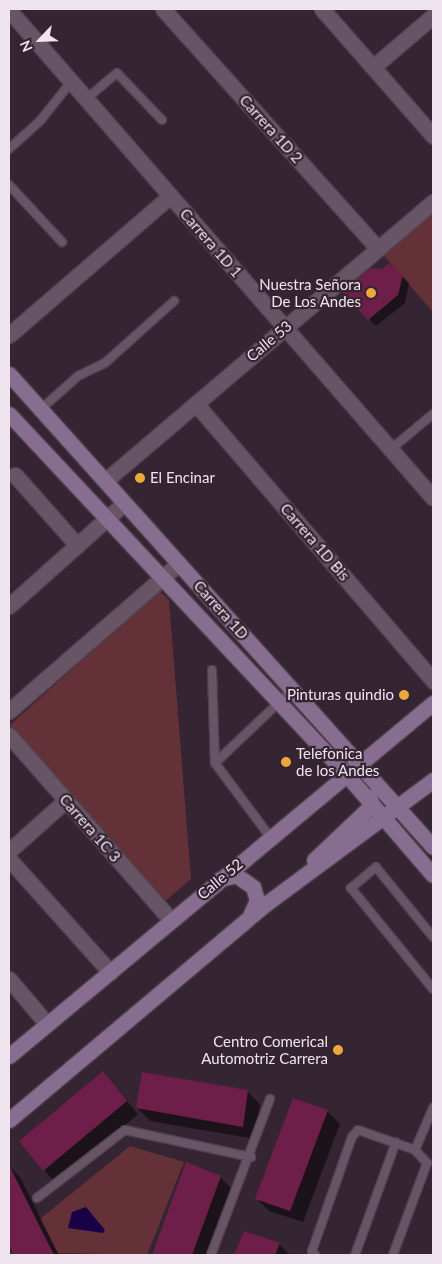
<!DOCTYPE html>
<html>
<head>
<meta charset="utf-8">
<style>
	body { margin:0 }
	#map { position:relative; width:442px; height:1264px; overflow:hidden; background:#352432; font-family:Lato,sans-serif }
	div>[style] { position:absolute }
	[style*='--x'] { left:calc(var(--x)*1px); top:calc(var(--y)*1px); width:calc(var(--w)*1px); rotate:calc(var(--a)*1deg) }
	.green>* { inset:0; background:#653138 }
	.water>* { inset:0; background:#1a0046 }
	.shadow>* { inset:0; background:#0007 }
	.building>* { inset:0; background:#6e1f49 }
	.roads { filter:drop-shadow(1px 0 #4f414d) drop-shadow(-1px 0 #4f414d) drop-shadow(0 1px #4f414d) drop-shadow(0 -1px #4f414d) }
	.lane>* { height:8px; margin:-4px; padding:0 4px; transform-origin:4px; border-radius:4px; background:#675565 }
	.street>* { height:15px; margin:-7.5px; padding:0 7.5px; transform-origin:7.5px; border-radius:7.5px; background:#675565 }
	.secondary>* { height:15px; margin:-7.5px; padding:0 7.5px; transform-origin:7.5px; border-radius:7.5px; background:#876d90 }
	.dots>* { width:14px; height:14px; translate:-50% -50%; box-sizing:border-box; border:2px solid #352432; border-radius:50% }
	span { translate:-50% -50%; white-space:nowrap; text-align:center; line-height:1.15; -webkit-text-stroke:4.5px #352432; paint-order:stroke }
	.street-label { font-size:15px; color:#f0e5ee }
	.poi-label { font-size:15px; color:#f0e5ee }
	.right { translate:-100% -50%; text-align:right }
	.left { translate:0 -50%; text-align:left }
	.frame { position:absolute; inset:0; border:10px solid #f0e5ee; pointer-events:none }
	.north { position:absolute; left:15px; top:15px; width:50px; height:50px; -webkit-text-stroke:4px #352432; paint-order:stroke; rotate:246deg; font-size:14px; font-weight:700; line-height:20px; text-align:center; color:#f0e5ee }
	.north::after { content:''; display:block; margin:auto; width:18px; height:22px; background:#f0e5ee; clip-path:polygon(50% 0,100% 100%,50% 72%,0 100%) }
</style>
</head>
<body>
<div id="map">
	<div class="green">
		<i style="clip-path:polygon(433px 202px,433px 312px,378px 249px)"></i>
		<i style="clip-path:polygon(159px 591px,169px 600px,191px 879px,164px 902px,10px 725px)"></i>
		<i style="clip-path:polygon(130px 1146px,184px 1162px,147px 1255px,57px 1253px,40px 1219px)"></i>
	</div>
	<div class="water">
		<i style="clip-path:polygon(86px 1207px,105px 1230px,103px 1233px,68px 1228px,72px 1212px)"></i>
	</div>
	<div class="shadow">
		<i style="clip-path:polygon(402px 276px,409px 283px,405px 303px,376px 326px,369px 319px)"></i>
		<i style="clip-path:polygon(103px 1073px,138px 1114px,56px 1183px,44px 1170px)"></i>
		<i style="clip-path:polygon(247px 1091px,260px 1104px,255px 1139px,150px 1121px,137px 1108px)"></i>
		<i style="clip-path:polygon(327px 1111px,340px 1124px,303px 1222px,269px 1211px,257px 1199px)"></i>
		<i style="clip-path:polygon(187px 1164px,220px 1177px,233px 1190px,209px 1255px,154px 1255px)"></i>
		<i style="clip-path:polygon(9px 1166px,20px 1177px,59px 1255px,15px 1255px,9px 1242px)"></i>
		<i style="clip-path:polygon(245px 1232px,279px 1244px,290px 1255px,236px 1255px)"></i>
	</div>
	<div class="building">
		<i style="clip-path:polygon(389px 263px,403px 275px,398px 295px,368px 320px,342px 292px,370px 268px,382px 269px)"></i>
		<i style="clip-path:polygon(103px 1071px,127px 1101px,43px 1171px,19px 1141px)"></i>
		<i style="clip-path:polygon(142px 1072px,248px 1090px,243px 1127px,136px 1108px)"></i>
		<i style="clip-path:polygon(293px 1098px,328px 1110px,290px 1211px,255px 1199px)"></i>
		<i style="clip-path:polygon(186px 1162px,221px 1176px,192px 1255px,152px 1255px)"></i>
		<i style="clip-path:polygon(9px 1165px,54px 1255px,14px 1255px,9px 1245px)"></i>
		<i style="clip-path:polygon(244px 1231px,280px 1243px,275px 1255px,234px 1255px)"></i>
	</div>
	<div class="roads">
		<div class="lane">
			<i style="--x:86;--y:99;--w:40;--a:-40"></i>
			<i style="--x:117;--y:73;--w:65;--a:46.2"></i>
			<i style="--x:9;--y:149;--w:42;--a:-42.1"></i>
			<i style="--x:40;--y:121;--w:50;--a:-51.5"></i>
			<i style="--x:9;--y:185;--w:78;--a:47.1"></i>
			<i style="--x:41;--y:409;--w:50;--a:-41.7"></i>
			<i style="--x:78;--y:376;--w:30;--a:-26"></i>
			<i style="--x:105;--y:363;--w:93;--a:-41.9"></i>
			<i style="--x:391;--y:449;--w:55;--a:-39.8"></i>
			<i style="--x:212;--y:670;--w:93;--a:88.2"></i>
			<i style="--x:215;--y:763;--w:94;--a:53.3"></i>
			<i style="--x:215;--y:763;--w:106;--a:-43.5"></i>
			<i style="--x:433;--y:937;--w:90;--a:-129.2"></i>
			<i style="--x:376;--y:867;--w:33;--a:140"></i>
			<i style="--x:351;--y:888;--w:130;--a:50.9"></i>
			<i style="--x:415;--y:1150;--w:46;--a:-66.8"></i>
			<i style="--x:37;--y:1198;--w:111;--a:-37.7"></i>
			<i style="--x:125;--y:1130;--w:129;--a:12.1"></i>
			<i style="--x:211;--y:1255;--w:167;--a:-69.3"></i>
			<i style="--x:315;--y:1255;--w:5;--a:-127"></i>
			<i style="--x:312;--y:1251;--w:121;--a:-70.7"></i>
			<i style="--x:352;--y:1137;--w:9;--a:-49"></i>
			<i style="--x:358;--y:1130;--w:60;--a:19.3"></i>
			<i style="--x:415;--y:1150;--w:18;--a:47"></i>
			<i style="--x:427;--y:1163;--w:98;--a:110.3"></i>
			<i style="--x:355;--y:1255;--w:120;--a:-70.1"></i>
		</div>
		<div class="street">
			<i style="--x:163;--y:9;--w:322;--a:48.1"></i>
			<i style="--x:322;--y:9;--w:169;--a:48.8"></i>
			<i style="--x:9;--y:10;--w:646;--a:49.01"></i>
			<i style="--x:373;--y:67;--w:79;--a:-40.4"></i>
			<i style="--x:9;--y:335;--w:213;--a:-40.8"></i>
			<i style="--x:196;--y:404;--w:365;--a:49.4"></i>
			<i style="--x:15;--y:475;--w:94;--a:48.5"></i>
			<i style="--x:105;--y:481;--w:431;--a:-40.4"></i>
			<i style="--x:9;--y:606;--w:154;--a:-41.8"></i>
			<i style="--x:9;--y:711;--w:225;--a:-41"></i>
			<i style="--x:9;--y:735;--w:246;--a:48.8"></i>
			<i style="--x:9;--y:851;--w:76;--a:-41.8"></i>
			<i style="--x:9;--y:859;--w:152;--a:48.2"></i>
			<i style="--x:9;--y:979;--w:59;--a:49.8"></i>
		</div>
		<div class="secondary">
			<i style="--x:9;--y:374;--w:635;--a:48.13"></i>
			<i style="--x:9;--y:414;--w:493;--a:46.9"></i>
			<i style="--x:346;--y:774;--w:133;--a:49.3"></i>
			<i style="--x:314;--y:860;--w:80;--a:-43.5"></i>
			<i style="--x:372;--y:805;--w:9;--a:-108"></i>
			<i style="--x:220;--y:879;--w:16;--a:-14"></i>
			<i style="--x:236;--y:875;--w:21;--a:35"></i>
			<i style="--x:253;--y:887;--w:14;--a:73"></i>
			<i style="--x:257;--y:900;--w:17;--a:114"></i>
			<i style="--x:9;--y:1056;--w:552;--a:-39.78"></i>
			<i style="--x:9;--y:1120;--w:337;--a:-40.1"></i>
			<i style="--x:267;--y:903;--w:207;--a:-36.5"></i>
		</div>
	</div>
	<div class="dots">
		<i style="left:371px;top:293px;background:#eda83b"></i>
		<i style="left:140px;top:478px;background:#eda83b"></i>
		<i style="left:404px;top:695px;background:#eda83b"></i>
		<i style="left:286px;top:762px;background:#eda83b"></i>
		<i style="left:338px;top:1050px;background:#eda83b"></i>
	</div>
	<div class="street-label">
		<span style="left:271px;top:129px;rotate:48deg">Carrera 1D 2</span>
		<span style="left:211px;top:243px;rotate:49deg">Carrera 1D 1</span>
		<span style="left:269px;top:341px;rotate:-40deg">Calle 53</span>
		<span style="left:315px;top:542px;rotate:49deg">Carrera 1D Bis</span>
		<span style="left:221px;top:610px;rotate:48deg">Carrera 1D</span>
		<span style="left:90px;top:828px;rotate:49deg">Carrera 1C 3</span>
		<span style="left:220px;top:879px;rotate:-40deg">Calle 52</span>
	</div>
	<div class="poi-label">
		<span class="right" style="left:361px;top:293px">Nuestra Señora<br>De Los Andes</span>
		<span class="left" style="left:150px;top:478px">El Encinar</span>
		<span class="right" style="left:394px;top:695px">Pinturas quindio</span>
		<span class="left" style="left:296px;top:762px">Telefonica<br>de los Andes</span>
		<span class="right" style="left:328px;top:1050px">Centro Comerical<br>Automotriz Carrera</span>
	</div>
	<div class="frame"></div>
	<div class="north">N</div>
</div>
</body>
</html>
